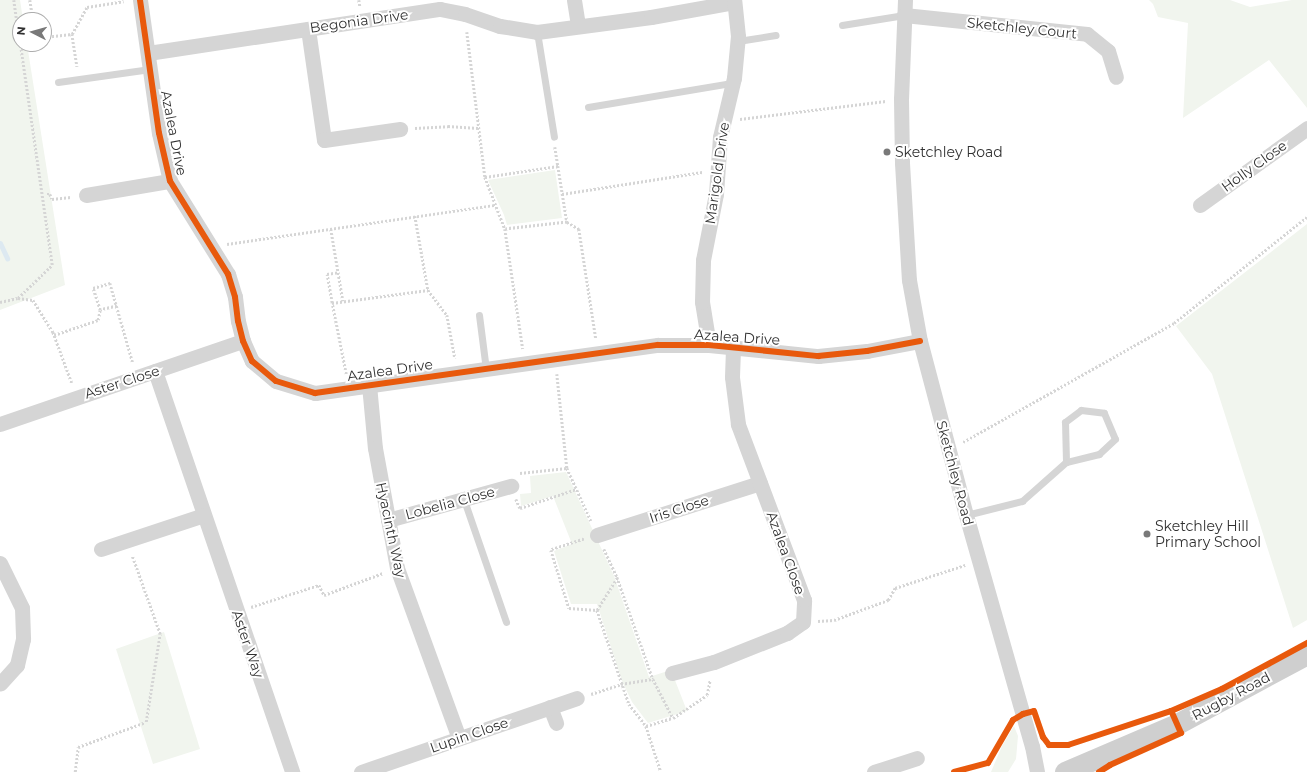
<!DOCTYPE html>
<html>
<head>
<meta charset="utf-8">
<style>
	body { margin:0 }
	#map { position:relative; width:1307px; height:772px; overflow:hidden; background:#fff; font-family:Montserrat,sans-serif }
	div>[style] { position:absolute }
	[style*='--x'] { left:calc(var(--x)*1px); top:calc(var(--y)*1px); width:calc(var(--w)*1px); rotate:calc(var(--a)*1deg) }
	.green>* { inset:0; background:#f1f5ee }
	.stream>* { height:5px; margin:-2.5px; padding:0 2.5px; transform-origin:2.5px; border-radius:2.5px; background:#dde9f1 }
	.path>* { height:2.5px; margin-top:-1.25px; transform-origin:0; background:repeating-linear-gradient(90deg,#d5d5d5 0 2px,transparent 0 4px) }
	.lane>* { height:7px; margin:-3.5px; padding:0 3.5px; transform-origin:3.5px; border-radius:3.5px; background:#d5d5d5 }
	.street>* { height:15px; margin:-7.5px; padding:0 7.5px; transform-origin:7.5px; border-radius:7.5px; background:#d5d5d5 }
	.secondary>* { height:21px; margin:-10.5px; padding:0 10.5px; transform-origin:10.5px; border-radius:10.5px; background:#cfcfcf }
	.cycleway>* { height:6px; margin:-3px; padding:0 3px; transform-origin:3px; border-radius:3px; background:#e8590c }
	.dots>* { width:11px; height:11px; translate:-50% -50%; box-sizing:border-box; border:2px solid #fff; border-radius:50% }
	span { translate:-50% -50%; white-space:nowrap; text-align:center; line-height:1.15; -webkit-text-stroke:4px #fff; paint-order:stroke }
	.street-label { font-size:14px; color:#313131 }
	.poi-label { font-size:14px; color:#313131 }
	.left { translate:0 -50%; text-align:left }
	.north { position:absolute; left:12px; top:12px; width:40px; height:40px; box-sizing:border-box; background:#fff; border:1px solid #adadad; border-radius:50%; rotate:276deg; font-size:11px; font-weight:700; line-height:16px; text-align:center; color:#313131 }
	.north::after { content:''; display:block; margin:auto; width:14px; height:18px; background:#797979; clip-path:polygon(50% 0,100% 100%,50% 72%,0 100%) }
</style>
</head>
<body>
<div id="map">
	<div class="green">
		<i style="clip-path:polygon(0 0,20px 0,23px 20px,20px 20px,20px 44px,27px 44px,65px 285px,0 310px)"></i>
		<i style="clip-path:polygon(1149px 0,1230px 0,1250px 7px,1292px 0,1307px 0,1307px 108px,1269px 60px,1183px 118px,1188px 23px,1158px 17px,1153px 4px)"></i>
		<i style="clip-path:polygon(555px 170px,562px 218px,507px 225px,504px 215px,488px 180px)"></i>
		<i style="clip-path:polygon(1307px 224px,1307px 620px,1293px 628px,1212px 374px,1176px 326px)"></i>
		<i style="clip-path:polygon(566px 472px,614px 576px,649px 677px,671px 670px,687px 711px,648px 723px,632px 702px,622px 681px,597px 604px,571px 604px,554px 551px,572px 544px,553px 496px,521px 506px,520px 494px,531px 493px,530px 476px)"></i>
		<i style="clip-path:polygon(164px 632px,200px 749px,153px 764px,116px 649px)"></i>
		<i style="clip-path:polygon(1014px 726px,1018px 736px,1016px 759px,1008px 772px,991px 772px,1002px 746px)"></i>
	</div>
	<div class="stream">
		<i style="--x:0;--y:243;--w:17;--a:65"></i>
	</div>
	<div class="path">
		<i style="--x:14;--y:0;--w:43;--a:82.1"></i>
		<i style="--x:30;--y:0;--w:20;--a:81"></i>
		<i style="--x:359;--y:0;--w:6;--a:81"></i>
		<i style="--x:467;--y:32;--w:146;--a:82.9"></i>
		<i style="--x:485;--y:177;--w:56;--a:69"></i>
		<i style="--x:505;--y:229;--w:121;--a:81.5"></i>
		<i style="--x:72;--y:34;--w:33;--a:81"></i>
		<i style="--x:44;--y:37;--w:28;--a:-6"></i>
		<i style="--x:72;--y:34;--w:31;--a:-61"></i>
		<i style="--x:87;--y:7;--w:37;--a:-9"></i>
		<i style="--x:740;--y:119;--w:147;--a:-7"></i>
		<i style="--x:415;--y:128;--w:33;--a:-3"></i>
		<i style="--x:448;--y:126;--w:30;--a:4"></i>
		<i style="--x:555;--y:147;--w:19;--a:81"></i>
		<i style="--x:485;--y:177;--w:74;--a:-8.6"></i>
		<i style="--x:558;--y:166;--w:57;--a:80.9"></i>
		<i style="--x:567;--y:222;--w:62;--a:173.6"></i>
		<i style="--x:47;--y:194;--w:3;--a:0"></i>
		<i style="--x:50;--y:194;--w:5;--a:68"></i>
		<i style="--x:52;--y:199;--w:19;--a:-6"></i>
		<i style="--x:562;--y:194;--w:142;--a:-8.9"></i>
		<i style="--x:415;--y:216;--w:75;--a:80"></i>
		<i style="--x:428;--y:290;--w:31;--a:53"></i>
		<i style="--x:447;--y:315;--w:44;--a:79.5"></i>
		<i style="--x:567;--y:222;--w:14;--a:30"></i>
		<i style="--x:579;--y:229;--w:111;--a:81.2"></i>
		<i style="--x:331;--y:229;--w:73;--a:80.5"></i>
		<i style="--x:227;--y:244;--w:271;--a:-8.3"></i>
		<i style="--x:18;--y:298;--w:47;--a:-44.1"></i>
		<i style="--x:52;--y:265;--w:223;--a:-98.2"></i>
		<i style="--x:0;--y:302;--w:18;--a:-13"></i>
		<i style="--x:18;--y:298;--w:15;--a:8"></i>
		<i style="--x:33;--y:300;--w:38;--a:58"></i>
		<i style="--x:53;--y:332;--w:54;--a:69.6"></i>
		<i style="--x:332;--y:303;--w:29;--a:-100"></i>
		<i style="--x:327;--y:274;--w:12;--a:-9"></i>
		<i style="--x:117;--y:306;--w:17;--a:167"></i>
		<i style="--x:100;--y:310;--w:23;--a:-108"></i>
		<i style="--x:93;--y:288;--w:18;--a:-16"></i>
		<i style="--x:110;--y:283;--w:83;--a:74"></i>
		<i style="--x:54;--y:335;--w:46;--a:-18.8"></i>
		<i style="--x:98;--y:320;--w:10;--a:-79"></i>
		<i style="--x:346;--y:374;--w:72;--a:-101.2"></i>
		<i style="--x:332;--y:303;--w:97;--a:-7.7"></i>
		<i style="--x:557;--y:374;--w:95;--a:83.9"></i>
		<i style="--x:567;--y:468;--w:58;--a:65.6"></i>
		<i style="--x:963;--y:442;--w:242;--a:-29.4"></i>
		<i style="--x:1174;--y:323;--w:170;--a:-38.6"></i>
		<i style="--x:520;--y:473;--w:47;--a:-6.1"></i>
		<i style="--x:516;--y:499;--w:10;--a:66"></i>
		<i style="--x:520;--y:508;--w:59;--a:-18.7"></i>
		<i style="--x:584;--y:539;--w:35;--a:162"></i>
		<i style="--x:551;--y:550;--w:61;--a:72.8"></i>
		<i style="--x:569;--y:608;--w:28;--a:4"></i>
		<i style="--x:597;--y:610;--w:99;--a:71.2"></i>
		<i style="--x:629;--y:704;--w:28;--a:52"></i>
		<i style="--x:646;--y:726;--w:48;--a:71.9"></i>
		<i style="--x:604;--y:549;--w:31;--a:65"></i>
		<i style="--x:617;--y:577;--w:108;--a:70.6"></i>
		<i style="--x:653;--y:679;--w:44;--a:62.9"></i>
		<i style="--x:673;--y:718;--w:41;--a:-34.1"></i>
		<i style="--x:707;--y:695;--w:15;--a:-79"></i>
		<i style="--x:251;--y:607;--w:71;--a:-17.9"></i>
		<i style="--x:319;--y:585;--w:11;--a:63"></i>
		<i style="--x:324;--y:595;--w:63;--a:-20.4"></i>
		<i style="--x:597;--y:610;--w:38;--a:-58"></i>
		<i style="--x:818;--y:621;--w:16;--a:-4"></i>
		<i style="--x:834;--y:620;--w:58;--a:-20.3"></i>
		<i style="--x:888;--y:600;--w:14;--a:-60"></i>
		<i style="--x:895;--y:588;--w:74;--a:-18.2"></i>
		<i style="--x:591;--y:694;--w:32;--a:-18"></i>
		<i style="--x:621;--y:684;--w:33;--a:-9"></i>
		<i style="--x:646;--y:726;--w:28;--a:-17"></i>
		<i style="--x:75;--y:772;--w:25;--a:-83"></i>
		<i style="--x:78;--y:747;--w:72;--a:-20.2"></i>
		<i style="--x:146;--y:722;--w:89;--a:-81"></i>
		<i style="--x:160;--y:634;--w:83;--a:-109.7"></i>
	</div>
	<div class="lane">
		<i style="--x:842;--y:25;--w:63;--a:-9.2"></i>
		<i style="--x:537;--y:32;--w:106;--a:80.8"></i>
		<i style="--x:738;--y:41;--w:38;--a:-9"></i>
		<i style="--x:58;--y:82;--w:93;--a:-8"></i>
		<i style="--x:588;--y:107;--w:146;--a:-9.5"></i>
		<i style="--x:479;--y:315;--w:55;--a:82.7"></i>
		<i style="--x:464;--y:500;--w:129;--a:71"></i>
		<i style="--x:966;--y:515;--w:58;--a:-14"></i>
		<i style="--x:1022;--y:501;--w:59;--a:-41.6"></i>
		<i style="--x:1066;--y:462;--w:40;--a:-91.4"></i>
		<i style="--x:1065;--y:422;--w:20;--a:-37"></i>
		<i style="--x:1081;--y:410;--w:23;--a:7"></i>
		<i style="--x:1104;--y:413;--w:28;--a:67"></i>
		<i style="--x:1115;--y:439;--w:22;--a:137"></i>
		<i style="--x:1099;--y:454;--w:34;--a:166"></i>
	</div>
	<div class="street">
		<i style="--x:140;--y:0;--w:134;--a:81.9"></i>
		<i style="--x:159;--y:133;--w:49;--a:77.1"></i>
		<i style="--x:170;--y:181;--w:110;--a:58.1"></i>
		<i style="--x:228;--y:274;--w:24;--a:73"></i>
		<i style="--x:235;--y:297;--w:24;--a:83"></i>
		<i style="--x:238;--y:321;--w:21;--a:76"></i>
		<i style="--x:243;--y:341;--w:22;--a:66"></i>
		<i style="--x:252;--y:361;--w:31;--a:40"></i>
		<i style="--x:276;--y:381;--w:41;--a:17.1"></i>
		<i style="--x:315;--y:393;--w:346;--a:-8"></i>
		<i style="--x:658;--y:345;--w:51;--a:0"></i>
		<i style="--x:709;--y:345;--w:110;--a:5.8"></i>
		<i style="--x:818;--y:356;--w:49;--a:-5.8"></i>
		<i style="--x:867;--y:351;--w:54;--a:-10.7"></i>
		<i style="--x:574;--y:0;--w:26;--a:81"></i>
		<i style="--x:905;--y:0;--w:99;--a:92.3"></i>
		<i style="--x:901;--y:99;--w:64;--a:89.1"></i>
		<i style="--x:902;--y:163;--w:117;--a:86.6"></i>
		<i style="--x:909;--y:280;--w:62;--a:79.8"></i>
		<i style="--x:920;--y:341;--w:180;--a:75.2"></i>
		<i style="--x:966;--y:515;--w:240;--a:74.1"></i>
		<i style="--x:1032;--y:746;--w:26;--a:79"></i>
		<i style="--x:904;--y:15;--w:184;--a:5.9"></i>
		<i style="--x:1087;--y:34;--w:27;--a:39"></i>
		<i style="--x:1108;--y:51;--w:27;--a:73"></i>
		<i style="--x:308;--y:29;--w:112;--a:81.8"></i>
		<i style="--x:324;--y:140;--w:77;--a:-8.2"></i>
		<i style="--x:148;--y:53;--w:295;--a:-8.6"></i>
		<i style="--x:440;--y:9;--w:25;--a:11"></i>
		<i style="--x:465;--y:14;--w:37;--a:19"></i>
		<i style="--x:500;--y:26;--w:37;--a:9"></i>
		<i style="--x:537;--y:32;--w:115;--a:-7.5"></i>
		<i style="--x:651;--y:17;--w:84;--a:-10.2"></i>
		<i style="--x:86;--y:195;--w:85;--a:-9.5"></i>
		<i style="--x:1200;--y:205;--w:132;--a:-35.7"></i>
		<i style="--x:709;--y:345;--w:44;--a:-99.2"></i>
		<i style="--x:702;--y:302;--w:42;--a:-88.6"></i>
		<i style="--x:703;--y:260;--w:67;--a:-78.9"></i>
		<i style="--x:716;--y:194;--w:57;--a:-86"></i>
		<i style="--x:720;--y:137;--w:61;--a:-76.7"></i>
		<i style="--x:734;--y:78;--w:42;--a:-84.6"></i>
		<i style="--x:738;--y:36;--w:36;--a:-96"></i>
		<i style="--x:155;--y:371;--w:424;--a:71.1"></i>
		<i style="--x:369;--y:385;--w:63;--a:84.6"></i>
		<i style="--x:375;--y:448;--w:122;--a:79.6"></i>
		<i style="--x:397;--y:568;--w:181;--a:70"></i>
		<i style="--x:0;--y:424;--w:257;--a:-18.9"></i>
		<i style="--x:388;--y:520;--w:128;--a:-15.5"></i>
		<i style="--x:597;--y:535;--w:171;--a:-17.7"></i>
		<i style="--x:101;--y:549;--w:108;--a:-18.3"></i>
		<i style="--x:0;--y:563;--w:50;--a:63.9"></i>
		<i style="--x:22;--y:608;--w:31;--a:88"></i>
		<i style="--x:23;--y:639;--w:27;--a:103"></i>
		<i style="--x:17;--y:665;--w:25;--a:132"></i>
		<i style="--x:672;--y:673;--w:43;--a:-14.7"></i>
		<i style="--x:714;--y:662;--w:79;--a:-21.7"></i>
		<i style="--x:787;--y:633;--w:19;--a:-35"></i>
		<i style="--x:803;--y:622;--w:22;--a:-87"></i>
		<i style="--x:804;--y:600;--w:188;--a:-110.6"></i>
		<i style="--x:738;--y:424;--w:47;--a:-97.3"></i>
		<i style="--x:732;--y:377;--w:28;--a:-88"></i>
		<i style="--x:550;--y:707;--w:17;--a:69"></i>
		<i style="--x:361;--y:772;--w:228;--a:-18.9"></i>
		<i style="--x:874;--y:772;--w:45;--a:-18"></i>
	</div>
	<div class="secondary">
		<i style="--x:1065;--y:772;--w:122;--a:-23.2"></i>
		<i style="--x:1177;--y:724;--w:148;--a:-28.3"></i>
	</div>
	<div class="cycleway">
		<i style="--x:140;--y:0;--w:134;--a:81.9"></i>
		<i style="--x:159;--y:133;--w:49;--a:77.1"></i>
		<i style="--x:170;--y:181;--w:110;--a:58.1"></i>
		<i style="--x:228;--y:274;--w:24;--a:73"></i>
		<i style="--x:235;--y:297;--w:24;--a:83"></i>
		<i style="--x:238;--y:321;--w:21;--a:76"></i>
		<i style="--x:243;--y:341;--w:22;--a:66"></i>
		<i style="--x:252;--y:361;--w:31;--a:40"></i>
		<i style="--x:276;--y:381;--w:41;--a:17.1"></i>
		<i style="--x:315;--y:393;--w:346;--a:-8"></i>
		<i style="--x:658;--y:345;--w:51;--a:0"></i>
		<i style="--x:709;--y:345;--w:110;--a:5.8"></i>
		<i style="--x:818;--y:356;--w:49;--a:-5.8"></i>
		<i style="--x:867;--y:351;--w:54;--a:-10.7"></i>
		<i style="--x:954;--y:772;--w:35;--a:-15"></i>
		<i style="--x:988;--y:763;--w:50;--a:-59.8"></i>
		<i style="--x:1013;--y:720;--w:12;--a:-31"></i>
		<i style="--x:1023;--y:714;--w:11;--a:-15"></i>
		<i style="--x:1034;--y:711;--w:28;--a:71"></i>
		<i style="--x:1043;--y:737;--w:10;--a:53"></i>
		<i style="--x:1049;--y:745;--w:19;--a:0"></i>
		<i style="--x:1068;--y:745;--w:108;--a:-18.3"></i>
		<i style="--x:1171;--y:711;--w:56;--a:-23.3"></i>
		<i style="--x:1222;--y:689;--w:97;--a:-28.4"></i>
		<i style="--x:1099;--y:772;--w:13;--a:-32"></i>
		<i style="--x:1110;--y:765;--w:78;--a:-24.3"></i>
		<i style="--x:1181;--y:733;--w:24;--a:-114"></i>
	</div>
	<div class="dots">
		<i style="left:887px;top:152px;background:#797979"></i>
		<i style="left:1147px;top:534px;background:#797979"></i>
	</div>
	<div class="street-label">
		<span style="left:359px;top:21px;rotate:-8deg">Begonia Drive</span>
		<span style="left:1022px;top:28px;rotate:6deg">Sketchley Court</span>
		<span style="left:174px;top:133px;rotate:79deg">Azalea Drive</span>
		<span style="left:1254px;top:166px;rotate:-36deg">Holly Close</span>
		<span style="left:717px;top:173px;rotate:-82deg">Marigold Drive</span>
		<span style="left:737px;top:337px;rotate:4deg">Azalea Drive</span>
		<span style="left:390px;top:370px;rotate:-8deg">Azalea Drive</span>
		<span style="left:122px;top:382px;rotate:-18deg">Aster Close</span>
		<span style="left:955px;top:473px;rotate:75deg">Sketchley Road</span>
		<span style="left:450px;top:503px;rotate:-15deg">Lobelia Close</span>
		<span style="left:679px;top:509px;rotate:-18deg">Iris Close</span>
		<span style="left:391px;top:530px;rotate:78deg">Hyacinth Way</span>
		<span style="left:786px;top:553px;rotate:70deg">Azalea Close</span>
		<span style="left:248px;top:644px;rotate:71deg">Aster Way</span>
		<span style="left:1231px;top:696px;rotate:-28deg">Rugby Road</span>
		<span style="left:469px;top:735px;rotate:-19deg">Lupin Close</span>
	</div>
	<div class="poi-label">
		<span class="left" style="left:895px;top:152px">Sketchley Road</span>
		<span class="left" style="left:1155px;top:534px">Sketchley Hill<br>Primary School</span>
	</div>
	<div class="north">N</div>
</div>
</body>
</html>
